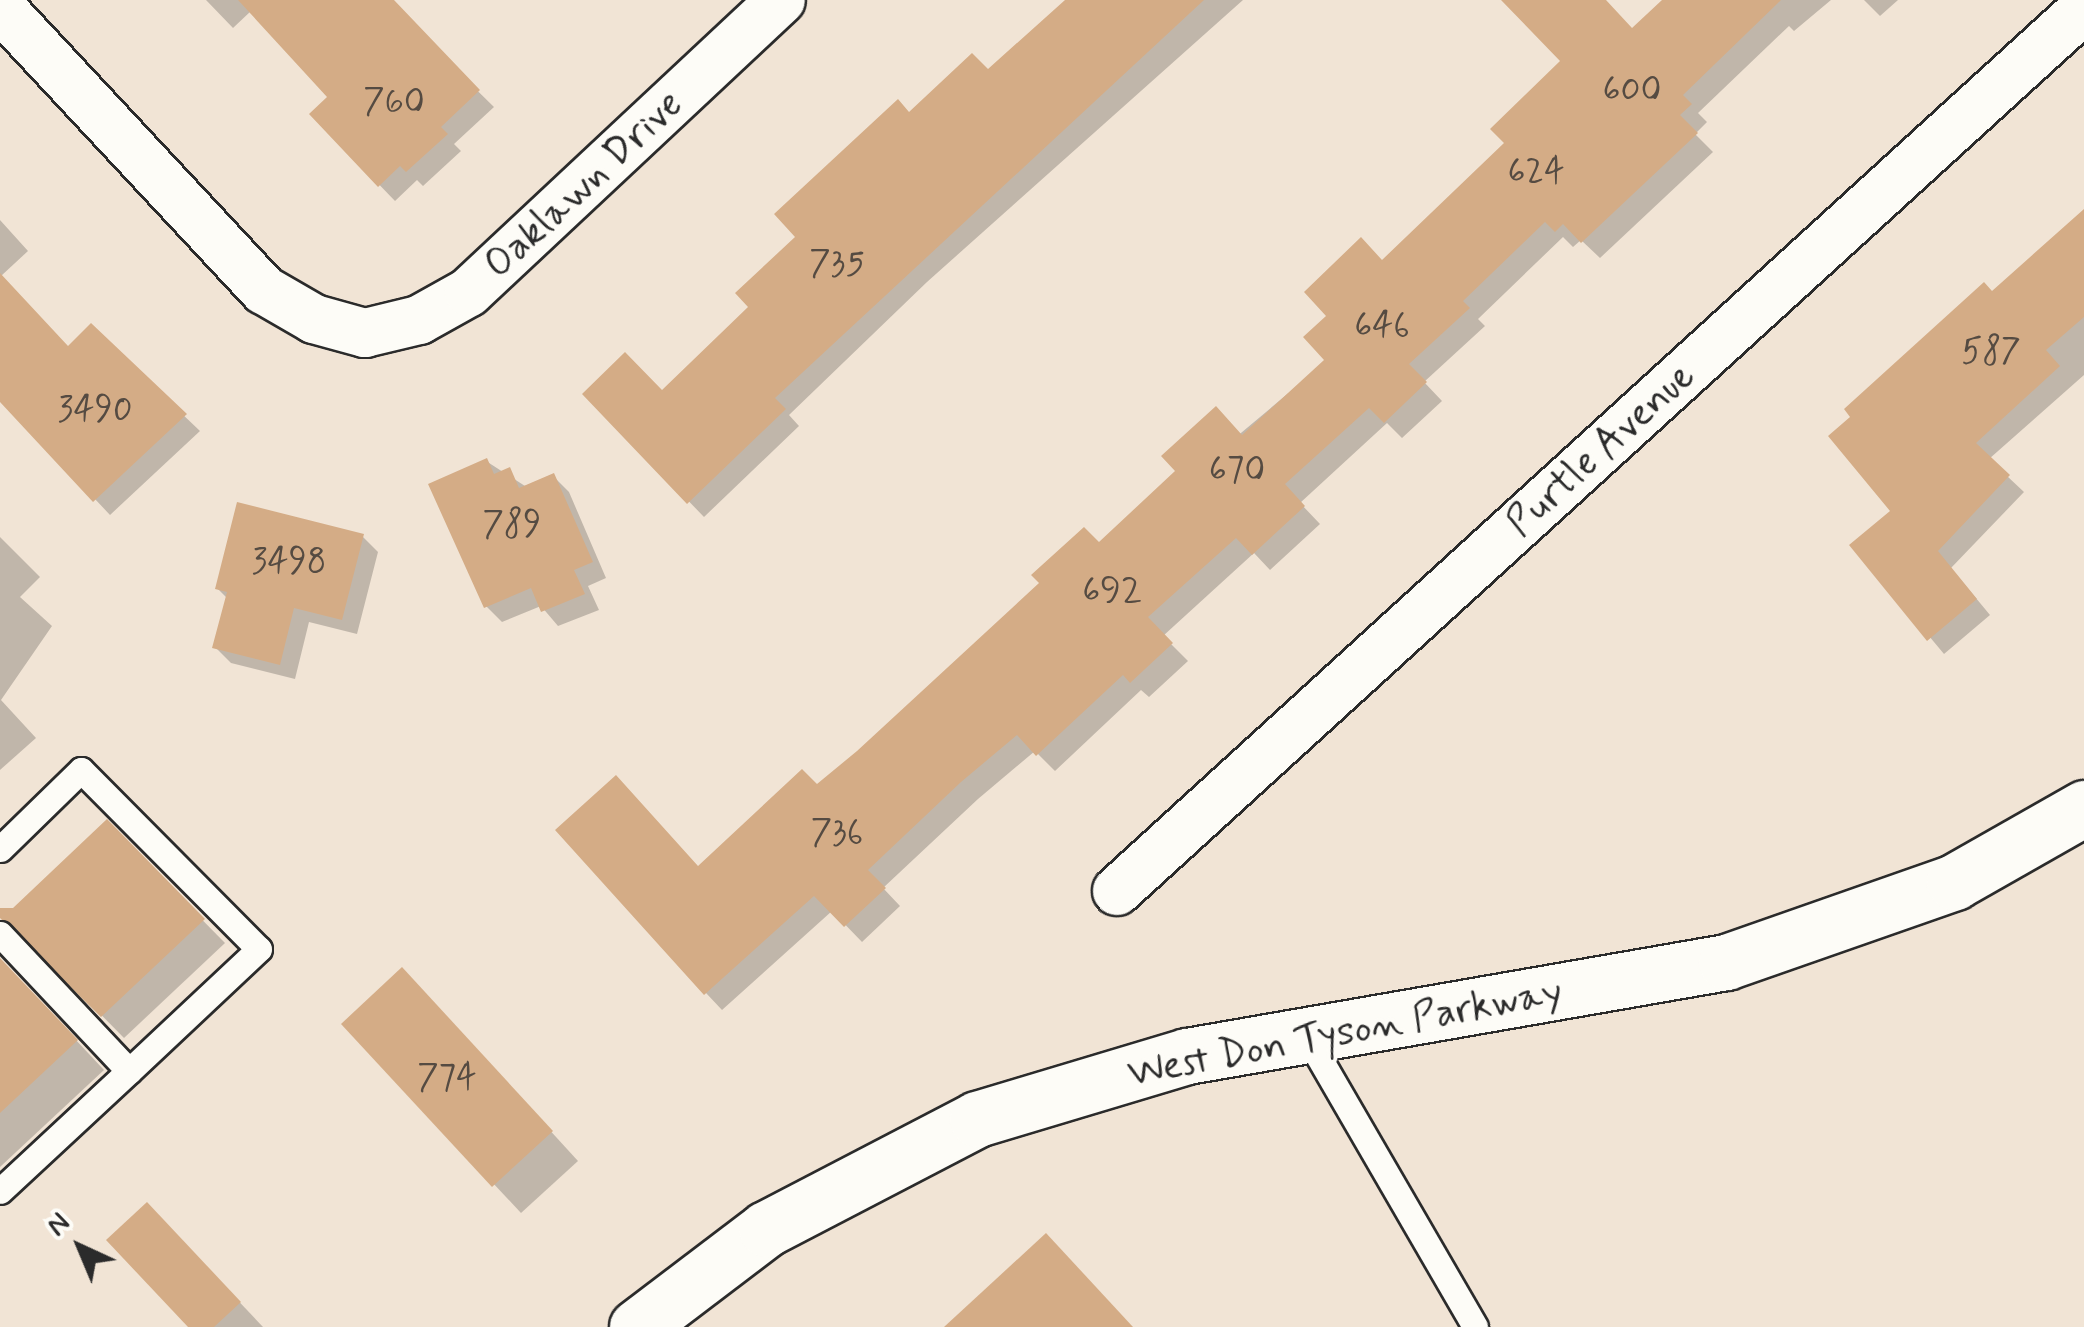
<!DOCTYPE html>
<html>
<head>
<meta charset="utf-8">
<style>
	body { margin:0 }
	#map { position:relative; width:2084px; height:1327px; overflow:hidden; background:#f1e4d5; font-family:Mynerve,sans-serif }
	div>[style] { position:absolute }
	[style*='--x'] { left:calc(var(--x)*1px); top:calc(var(--y)*1px); width:calc(var(--w)*1px); rotate:calc(var(--a)*1deg) }
	.shadow>* { inset:0; background:#0003 }
	.building>* { inset:0; background:#d4ac86 }
	.roads { filter:drop-shadow(2px 0 #2b2b2b) drop-shadow(-2px 0 #2b2b2b) drop-shadow(0 2px #2b2b2b) drop-shadow(0 -2px #2b2b2b) }
	.service>* { height:25px; margin:-12.5px; padding:0 12.5px; transform-origin:12.5px; border-radius:12.5px; background:#fdfcf7 }
	.minor>* { height:48px; margin:-24px; padding:0 24px; transform-origin:24px; border-radius:24px; background:#fdfcf7 }
	.secondary>* { height:55px; margin:-27.5px; padding:0 27.5px; transform-origin:27.5px; border-radius:27.5px; background:#fdfcf7 }
	span { translate:-50% -50%; white-space:nowrap; text-align:center; line-height:1.15; -webkit-text-stroke:8px #fdfcf7; paint-order:stroke }
	.number-label { font-size:35px; color:#554b42 }
	.number-label span { -webkit-text-stroke-width:0 }
	.street-label { font-size:40px; color:#2b2b2b }
	.north { position:absolute; left:30px; top:1197px; width:100px; height:100px; -webkit-text-stroke:8px #fdfcf7; paint-order:stroke; rotate:316deg; font-size:28px; font-weight:700; line-height:40px; text-align:center; color:#2b2b2b }
	.north::after { content:''; display:block; margin:auto; width:35px; height:45px; background:#2b2b2b; clip-path:polygon(50% 0,100% 100%,50% 72%,0 100%) }
</style>
</head>
<body>
<div id="map">
	<div class="shadow">
		<i style="clip-path:polygon(206px 0,385px 0,494px 107px,454px 144px,461px 151px,423px 186px,417px 180px,395px 201px,312px 115px,331px 97px,251px 11px,233px 28px)"></i>
		<i style="clip-path:polygon(1069px 0,1243px 0,927px 282px,789px 415px,799px 426px,704px 517px,585px 394px,662px 393px,752px 307px,799px 237px,910px 115px,988px 72px)"></i>
		<i style="clip-path:polygon(1601px 0,1633px 31px,1665px 0,1831px 0,1794px 31px,1789px 26px,1698px 113px,1707px 122px,1695px 134px,1713px 152px,1600px 258px,1581px 240px,1573px 247px,1563px 237px,1478px 319px,1485px 326px,1424px 382px,1442px 401px,1402px 438px,1387px 423px,1300px 503px,1320px 524px,1270px 570px,1254px 553px,1163px 636px,1188px 661px,1149px 697px,1141px 690px,1055px 771px,1035px 751px,978px 799px,883px 888px,900px 906px,862px 942px,832px 911px,722px 1010px,706px 993px,699px 869px,817px 788px,1328px 360px,1383px 263px,1507px 143px)"></i>
		<i style="clip-path:polygon(1864px 0,1898px 0,1880px 16px)"></i>
		<i style="clip-path:polygon(2084px 215px,2084px 375px,1989px 459px,2024px 492px,1951px 568px,1990px 615px,1944px 654px,1853px 545px,1893px 511px,1992px 294px)"></i>
		<i style="clip-path:polygon(0 220px,28px 251px,1px 276px,68px 349px,91px 327px,200px 431px,110px 515px,0 398px)"></i>
		<i style="clip-path:polygon(486px 461px,525px 486px,553px 476px,569px 492px,606px 578px,588px 586px,599px 610px,558px 626px,541px 606px,502px 622px,486px 606px)"></i>
		<i style="clip-path:polygon(362px 536px,378px 552px,357px 634px,309px 622px,295px 679px,231px 663px,215px 647px,228px 599px,217px 588px)"></i>
		<i style="clip-path:polygon(0 537px,40px 577px,20px 597px,52px 626px,1px 700px,36px 738px,0 770px)"></i>
		<i style="clip-path:polygon(107px 823px,225px 943px,124px 1038px,6px 918px)"></i>
		<i style="clip-path:polygon(0 959px,104px 1070px,0 1167px)"></i>
		<i style="clip-path:polygon(429px 998px,578px 1161px,521px 1213px,344px 1024px)"></i>
		<i style="clip-path:polygon(175px 1234px,263px 1327px,191px 1327px)"></i>
	</div>
	<div class="building">
		<i style="clip-path:polygon(238px 0,394px 0,480px 90px,441px 127px,448px 134px,406px 172px,400px 166px,378px 187px,309px 114px,327px 97px)"></i>
		<i style="clip-path:polygon(1065px 0,1204px 0,775px 398px,786px 409px,687px 504px,582px 394px,625px 352px,662px 390px,748px 307px,735px 293px,795px 237px,774px 214px,898px 99px,909px 112px,972px 53px,988px 69px)"></i>
		<i style="clip-path:polygon(1501px 0,1606px 0,1632px 28px,1662px 0,1781px 0,1683px 95px,1692px 104px,1680px 115px,1698px 133px,1581px 243px,1563px 224px,1555px 232px,1545px 222px,1463px 301px,1470px 308px,1409px 364px,1427px 382px,1384px 423px,1369px 408px,1285px 484px,1305px 506px,1252px 555px,1236px 538px,1148px 617px,1173px 643px,1130px 683px,1123px 675px,1036px 756px,1017px 735px,961px 782px,868px 870px,886px 888px,844px 927px,814px 896px,704px 995px,555px 830px,616px 775px,698px 866px,802px 769px,817px 784px,857px 751px,1039px 583px,1031px 575px,1084px 527px,1099px 542px,1175px 471px,1161px 456px,1216px 406px,1242px 435px,1324px 360px,1303px 337px,1326px 316px,1304px 292px,1361px 237px,1382px 260px,1504px 143px,1490px 129px,1560px 61px)"></i>
		<i style="clip-path:polygon(2084px 209px,2084px 317px,2046px 350px,2060px 366px,1976px 443px,2010px 475px,1938px 551px,1977px 599px,1927px 641px,1849px 545px,1890px 511px,1828px 436px,1850px 417px,1844px 409px,1984px 282px,1992px 291px)"></i>
		<i style="clip-path:polygon(0 273px,68px 346px,91px 323px,187px 414px,93px 502px,0 402px)"></i>
		<i style="clip-path:polygon(487px 458px,494px 474px,510px 467px,519px 488px,554px 473px,593px 562px,574px 570px,585px 594px,541px 612px,531px 588px,484px 608px,428px 484px)"></i>
		<i style="clip-path:polygon(237px 502px,364px 534px,342px 620px,294px 608px,280px 665px,212px 648px,227px 592px,215px 589px)"></i>
		<i style="clip-path:polygon(107px 819px,205px 919px,101px 1017px,0 918px,0 908px,13px 908px)"></i>
		<i style="clip-path:polygon(0 958px,78px 1040px,0 1113px)"></i>
		<i style="clip-path:polygon(402px 967px,553px 1131px,492px 1187px,341px 1024px)"></i>
		<i style="clip-path:polygon(147px 1202px,241px 1302px,214px 1327px,188px 1327px,106px 1240px)"></i>
		<i style="clip-path:polygon(1046px 1233px,1133px 1327px,944px 1327px)"></i>
	</div>
	<div class="roads">
		<div class="service">
			<i style="--x:0;--y:849;--w:113;--a:-44.3"></i>
			<i style="--x:81;--y:770;--w:252;--a:45.2"></i>
			<i style="--x:259;--y:949;--w:178;--a:136.8"></i>
			<i style="--x:0;--y:934;--w:188;--a:46.7"></i>
			<i style="--x:129;--y:1071;--w:176;--a:137.1"></i>
			<i style="--x:1306;--y:1035;--w:337;--a:59.9"></i>
		</div>
		<div class="minor">
			<i style="--x:0;--y:7;--w:387;--a:47"></i>
			<i style="--x:264;--y:290;--w:58;--a:30.1"></i>
			<i style="--x:314;--y:319;--w:53;--a:15.4"></i>
			<i style="--x:365;--y:333;--w:56;--a:-13.5"></i>
			<i style="--x:419;--y:320;--w:57;--a:-29.2"></i>
			<i style="--x:469;--y:292;--w:427;--a:-43.1"></i>
			<i style="--x:1117;--y:891;--w:1309;--a:-42.37"></i>
		</div>
		<div class="secondary">
			<i style="--x:637;--y:1327;--w:162;--a:-37.2"></i>
			<i style="--x:766;--y:1229;--w:238;--a:-27.5"></i>
			<i style="--x:977;--y:1119;--w:219;--a:-16.7"></i>
			<i style="--x:1187;--y:1056;--w:547;--a:-9.89"></i>
			<i style="--x:1726;--y:962;--w:242;--a:-19.3"></i>
			<i style="--x:1954;--y:882;--w:150;--a:-29.6"></i>
		</div>
	</div>
	<div class="number-label">
		<span style="left:1632px;top:90px">600</span>
		<span style="left:394px;top:102px">760</span>
		<span style="left:1536px;top:172px">624</span>
		<span style="left:837px;top:264px">735</span>
		<span style="left:1382px;top:326px">646</span>
		<span style="left:1991px;top:352px">587</span>
		<span style="left:95px;top:410px">3490</span>
		<span style="left:1237px;top:470px">670</span>
		<span style="left:512px;top:525px">789</span>
		<span style="left:289px;top:562px">3498</span>
		<span style="left:1112px;top:591px">692</span>
		<span style="left:837px;top:833px">736</span>
		<span style="left:447px;top:1078px">774</span>
	</div>
	<div class="street-label">
		<span style="left:584px;top:185px;rotate:-43deg">Oaklawn Drive</span>
		<span style="left:1601px;top:450px;rotate:-42deg">Purtle Avenue</span>
		<span style="left:1345px;top:1033px;rotate:-11deg">West Don Tyson Parkway</span>
	</div>
	<div class="north">N</div>
</div>
</body>
</html>
